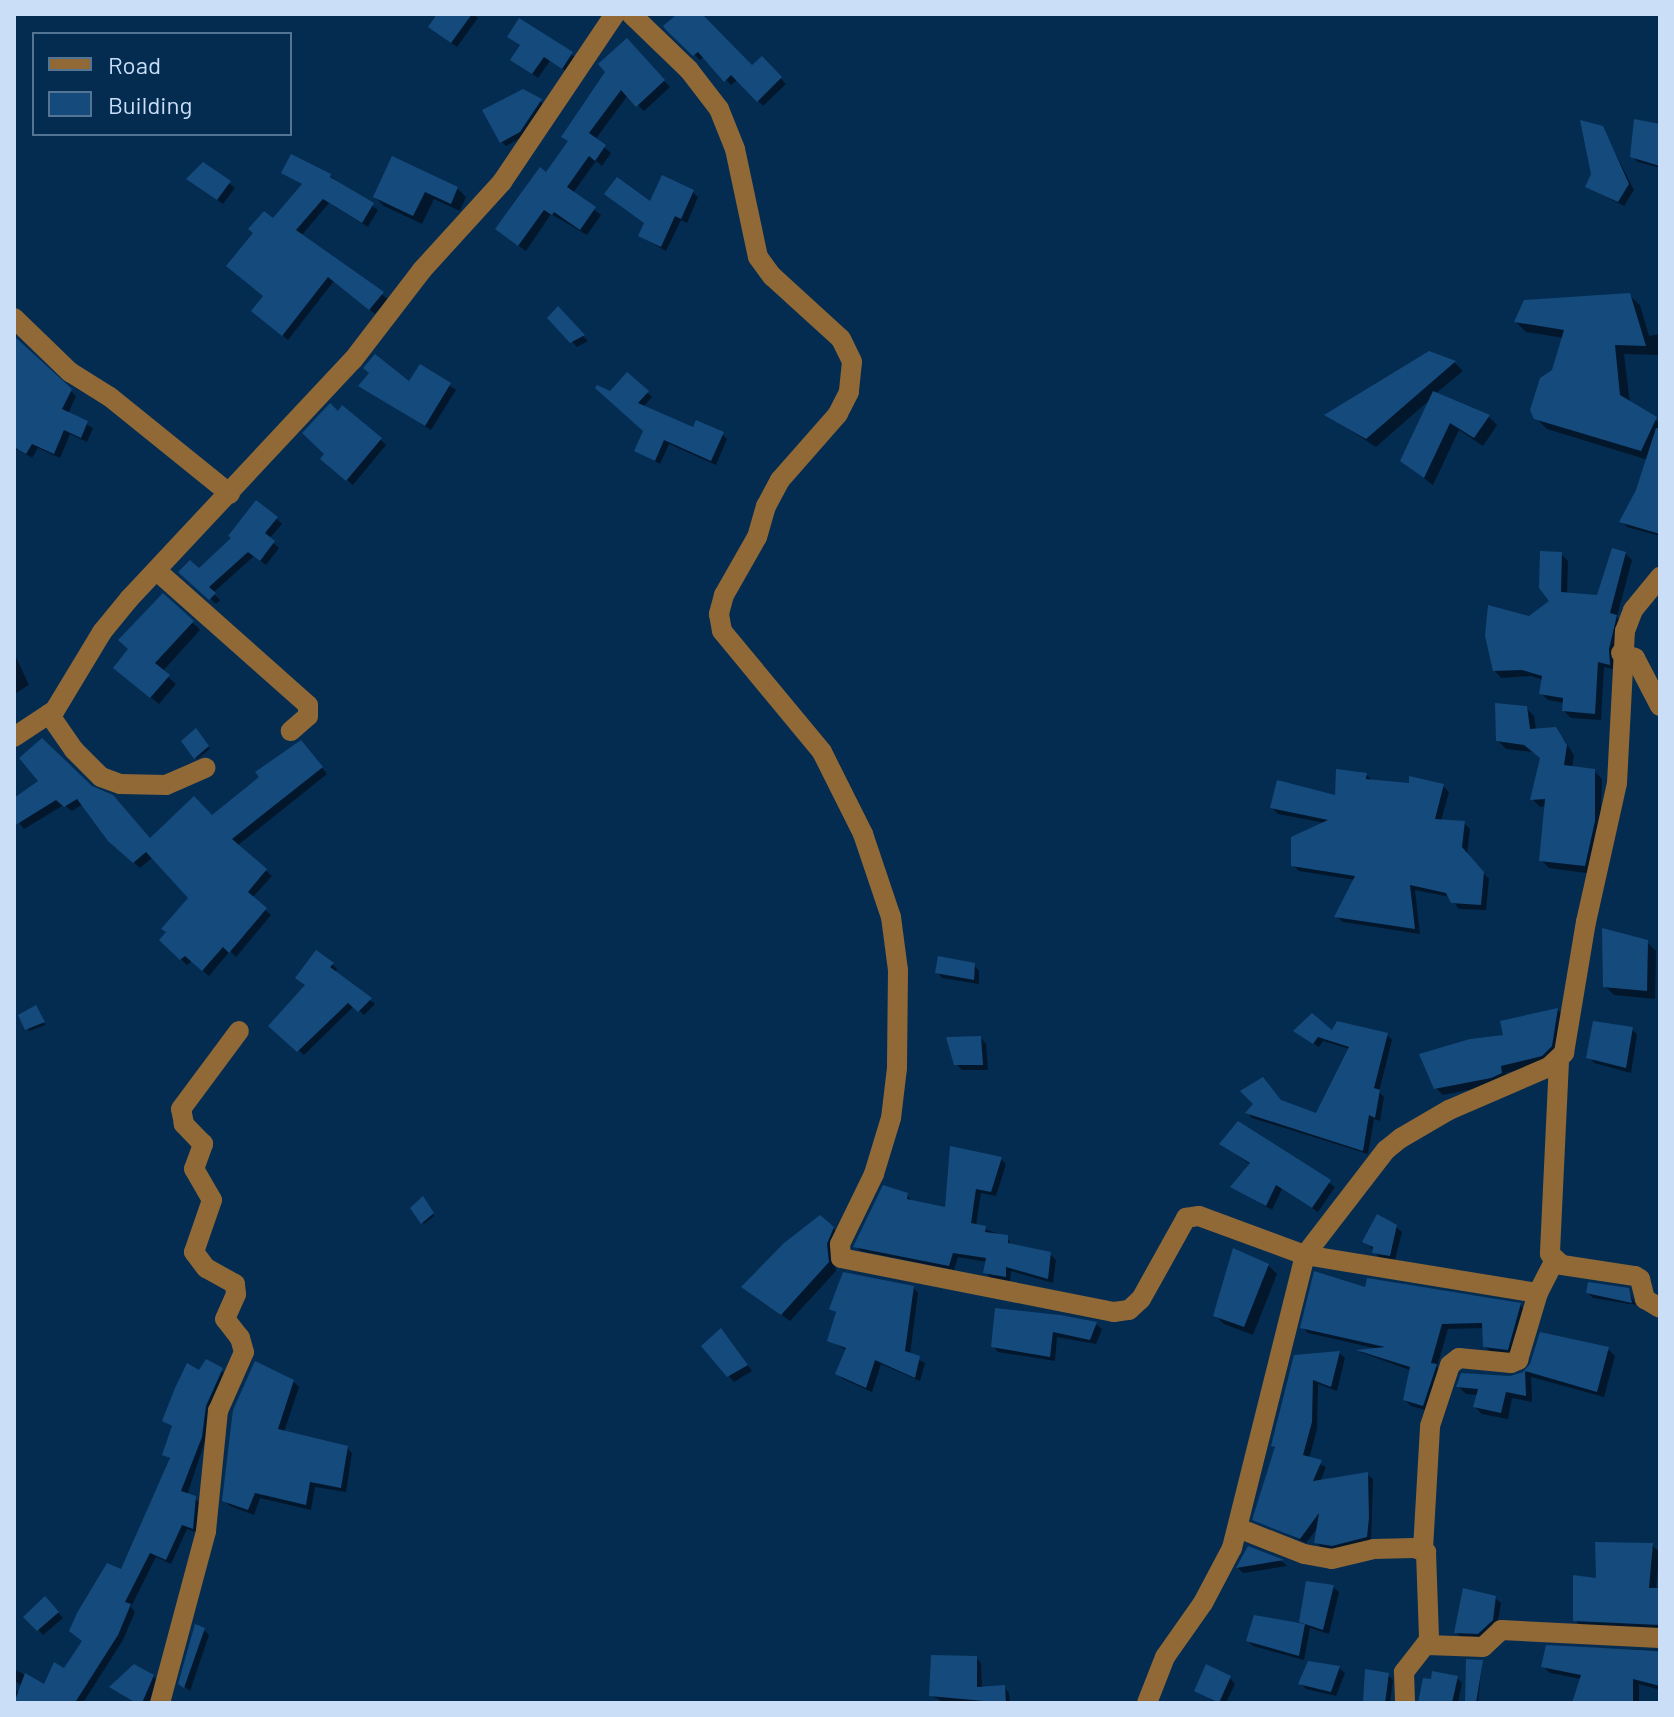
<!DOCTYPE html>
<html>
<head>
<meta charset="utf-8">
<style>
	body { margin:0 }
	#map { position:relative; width:1674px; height:1717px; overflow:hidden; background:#042c51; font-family:Barlow,sans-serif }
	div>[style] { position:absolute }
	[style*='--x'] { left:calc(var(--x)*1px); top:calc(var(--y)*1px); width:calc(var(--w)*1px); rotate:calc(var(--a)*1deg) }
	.shadow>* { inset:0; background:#0007 }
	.building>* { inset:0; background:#154a7d }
	.minor>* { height:20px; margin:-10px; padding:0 10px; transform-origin:10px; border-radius:10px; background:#906937 }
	span { translate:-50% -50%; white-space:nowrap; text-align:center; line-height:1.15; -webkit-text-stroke:6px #042c51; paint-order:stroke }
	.frame { position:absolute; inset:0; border:16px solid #cadff7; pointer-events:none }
	.legend { position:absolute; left:32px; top:32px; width:260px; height:104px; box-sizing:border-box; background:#042c51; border:2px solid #537493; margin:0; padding:10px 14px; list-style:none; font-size:24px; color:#cadff7 }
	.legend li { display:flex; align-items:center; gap:16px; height:40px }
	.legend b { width:40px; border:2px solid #537493 }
</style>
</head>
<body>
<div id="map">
	<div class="shadow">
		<i style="clip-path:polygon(439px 14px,473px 14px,478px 18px,457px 47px,436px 32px)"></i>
		<i style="clip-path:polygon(680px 14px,700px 14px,752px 68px,762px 59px,786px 84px,763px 106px,738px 79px,731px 85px,705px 56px,700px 60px,666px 26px)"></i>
		<i style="clip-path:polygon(520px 21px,578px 59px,569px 73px,550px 61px,538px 78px,513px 60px,521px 46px,510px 37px)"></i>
		<i style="clip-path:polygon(627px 41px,670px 87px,644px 111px,628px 95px,595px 140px,611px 153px,602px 166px,596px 161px,573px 193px,601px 215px,587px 235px,551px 214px,526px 251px,504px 235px,569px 142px)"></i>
		<i style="clip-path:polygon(523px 91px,545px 105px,524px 136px,506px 146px,502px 142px)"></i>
		<i style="clip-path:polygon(1660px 125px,1660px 168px,1638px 162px,1632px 156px)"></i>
		<i style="clip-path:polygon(1602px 127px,1634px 190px,1624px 206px,1587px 187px,1593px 175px)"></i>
		<i style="clip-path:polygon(204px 164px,235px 188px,223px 204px,188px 179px)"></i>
		<i style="clip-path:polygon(284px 173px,330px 176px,378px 210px,368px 227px,329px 203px,301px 236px,388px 299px,375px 314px,334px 281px,288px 340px,259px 316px,265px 297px,273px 220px,303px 185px)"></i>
		<i style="clip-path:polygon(457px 188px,466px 197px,460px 211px,434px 199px,422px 224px,384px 206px,375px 197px)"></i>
		<i style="clip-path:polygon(693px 192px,698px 197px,687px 223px,681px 220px,666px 251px,640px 236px,651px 204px)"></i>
		<i style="clip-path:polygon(1629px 295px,1640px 305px,1649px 336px,1660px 334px,1660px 355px,1624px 354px,1630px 403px,1660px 423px,1660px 536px,1627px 527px,1622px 522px,1638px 491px,1648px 460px,1547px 429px,1536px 418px,1564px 338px,1526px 332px,1516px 322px)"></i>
		<i style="clip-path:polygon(558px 309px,588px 341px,577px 347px,549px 318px)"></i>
		<i style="clip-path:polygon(14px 338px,76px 396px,68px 414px,93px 428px,87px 442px,70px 434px,60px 458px,38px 448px,32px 458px,17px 449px,14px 454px)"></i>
		<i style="clip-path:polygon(1429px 353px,1454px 362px,1463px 371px,1435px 394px,1489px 417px,1497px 425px,1483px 446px,1459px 430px,1433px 485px,1402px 461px,1433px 397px,1376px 447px,1327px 415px)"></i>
		<i style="clip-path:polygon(421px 367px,456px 390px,431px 430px,361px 386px,410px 384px)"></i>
		<i style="clip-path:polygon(627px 374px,652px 397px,643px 407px,694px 430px,722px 434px,727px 439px,716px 465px,669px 444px,660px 464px,636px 451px,645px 431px,610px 393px)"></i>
		<i style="clip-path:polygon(380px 439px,386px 445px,353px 485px,328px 464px)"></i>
		<i style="clip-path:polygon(276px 518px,282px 524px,269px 539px,279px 548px,266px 565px,254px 556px,213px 593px,220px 600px,216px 604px,181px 572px,199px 571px)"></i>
		<i style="clip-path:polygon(1625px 553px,1632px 560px,1617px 617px,1623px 624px,1616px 670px,1604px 667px,1601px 720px,1571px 718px,1564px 711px,1564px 703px,1548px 700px,1541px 693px,1543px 680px,1531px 676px,1501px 678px,1494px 670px,1529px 618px,1552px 601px,1561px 554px,1568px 561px,1567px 595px,1599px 597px)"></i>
		<i style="clip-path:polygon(135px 622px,192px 622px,200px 630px,162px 672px,176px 684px,159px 704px,123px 675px,130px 650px,120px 640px)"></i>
		<i style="clip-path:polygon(14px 653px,29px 685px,14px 694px)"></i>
		<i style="clip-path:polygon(1526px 708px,1534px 716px,1536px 731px,1555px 729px,1563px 738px,1574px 755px,1572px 768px,1594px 771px,1602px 779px,1600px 830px,1593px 874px,1549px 868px,1541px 860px,1546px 806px,1540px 807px,1532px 799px,1541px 758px,1534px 752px,1506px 749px,1498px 741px)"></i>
		<i style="clip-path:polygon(198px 732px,210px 749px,197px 759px,183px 741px)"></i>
		<i style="clip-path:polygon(306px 748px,327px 774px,237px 846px,272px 876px,252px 898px,271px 915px,236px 957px,230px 951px,209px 976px,192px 961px,187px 965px,161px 940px,190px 898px,153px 857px,140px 868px,110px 839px,83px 804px,72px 811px,64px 805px,24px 829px,14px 816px,14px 801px,41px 781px,22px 758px,150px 840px,212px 817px)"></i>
		<i style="clip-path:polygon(1366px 774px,1373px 782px,1443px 786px,1449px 792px,1441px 821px,1464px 823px,1470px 829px,1467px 855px,1489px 879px,1486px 910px,1459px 909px,1450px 897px,1415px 890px,1420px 934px,1343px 922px,1337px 917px,1355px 880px,1299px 871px,1293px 865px,1325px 823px,1278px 814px,1272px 808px,1337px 797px)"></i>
		<i style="clip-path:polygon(1647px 942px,1656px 951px,1655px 999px,1614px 995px,1605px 986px)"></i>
		<i style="clip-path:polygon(332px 964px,337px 969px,335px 973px,375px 1004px,364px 1015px,354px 1006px,304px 1055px,271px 1026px,307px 986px)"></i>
		<i style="clip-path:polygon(974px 965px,979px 971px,979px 984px,942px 978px,937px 972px)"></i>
		<i style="clip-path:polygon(38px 1009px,45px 1025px,29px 1031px,27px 1028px)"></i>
		<i style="clip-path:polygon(1558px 1010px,1565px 1017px,1558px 1054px,1549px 1062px,1506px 1073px,1508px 1080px,1499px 1084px,1443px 1095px,1436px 1088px,1506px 1037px,1502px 1022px)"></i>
		<i style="clip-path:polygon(1632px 1029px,1637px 1035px,1631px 1073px,1594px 1063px,1589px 1057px)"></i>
		<i style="clip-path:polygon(1332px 1033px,1387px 1035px,1392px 1040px,1379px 1092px,1384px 1097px,1380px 1121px,1374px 1119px,1368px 1154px,1252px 1118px,1248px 1113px,1282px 1103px,1317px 1116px,1350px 1049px,1323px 1041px,1319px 1047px,1300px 1035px)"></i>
		<i style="clip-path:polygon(981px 1038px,986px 1044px,988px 1070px,962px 1070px,956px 1064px)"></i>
		<i style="clip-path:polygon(1239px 1124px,1335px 1187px,1318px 1212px,1282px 1189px,1272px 1210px,1233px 1187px,1251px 1165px,1221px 1144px)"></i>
		<i style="clip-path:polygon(1001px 1159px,1006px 1164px,996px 1196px,981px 1193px,976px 1226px,1007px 1237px,1012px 1246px,1050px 1254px,1056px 1260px,1053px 1283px,1011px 1271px,1010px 1282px,991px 1278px,985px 1272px,987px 1262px,958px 1257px,954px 1270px,861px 1251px,856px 1246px,907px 1195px,913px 1202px,947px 1209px)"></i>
		<i style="clip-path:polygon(425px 1200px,434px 1216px,424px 1224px,422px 1222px)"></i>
		<i style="clip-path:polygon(1396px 1227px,1402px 1232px,1395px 1260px,1380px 1258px,1365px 1241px)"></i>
		<i style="clip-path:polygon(833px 1228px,841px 1236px,834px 1253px,836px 1271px,790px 1321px,744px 1287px)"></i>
		<i style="clip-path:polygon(1268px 1265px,1277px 1274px,1253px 1335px,1224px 1324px,1215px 1315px)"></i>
		<i style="clip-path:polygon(1368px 1281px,1520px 1305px,1526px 1311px,1513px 1355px,1491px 1353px,1485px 1346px,1484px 1328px,1448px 1329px,1437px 1367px,1442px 1371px,1429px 1411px,1411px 1406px,1405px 1400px,1412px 1371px,1360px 1352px,1378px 1349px,1308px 1333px,1302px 1327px,1366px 1290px)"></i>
		<i style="clip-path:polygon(913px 1287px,918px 1293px,910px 1355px,925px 1363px,920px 1381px,881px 1364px,872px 1392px,843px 1379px,837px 1373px,847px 1351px,830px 1340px,837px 1314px,832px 1308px)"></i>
		<i style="clip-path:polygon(1628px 1290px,1636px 1305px,1593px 1298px,1588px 1293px)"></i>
		<i style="clip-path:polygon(997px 1310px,1096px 1324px,1102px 1329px,1096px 1344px,1057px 1337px,1055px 1361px,998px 1352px,993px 1346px)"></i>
		<i style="clip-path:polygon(727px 1336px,752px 1371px,734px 1382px,704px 1346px)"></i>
		<i style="clip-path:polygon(1608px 1349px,1615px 1356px,1604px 1397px,1531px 1377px,1532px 1402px,1512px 1398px,1508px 1419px,1482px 1414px,1475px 1407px,1478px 1395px,1466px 1394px,1459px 1387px,1510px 1378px,1524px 1374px,1532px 1365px)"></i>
		<i style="clip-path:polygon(1340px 1353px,1345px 1358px,1337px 1391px,1318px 1384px,1317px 1429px,1309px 1459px,1326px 1467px,1320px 1482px,1367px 1474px,1373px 1479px,1371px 1542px,1338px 1550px,1321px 1547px,1316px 1542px,1319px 1526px,1306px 1543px,1255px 1519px,1276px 1449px,1273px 1446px,1295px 1356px)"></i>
		<i style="clip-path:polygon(221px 1370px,227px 1376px,187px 1495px,201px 1503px,198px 1533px,187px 1529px,171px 1564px,156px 1557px,131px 1607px,135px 1612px,123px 1640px,83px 1703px,14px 1703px,14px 1690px,20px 1692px,22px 1686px,14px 1680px,14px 1669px,45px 1686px,65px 1671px,122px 1572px,171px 1461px,165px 1454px,174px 1428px,164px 1421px,199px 1373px)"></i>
		<i style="clip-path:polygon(293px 1381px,299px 1387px,284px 1432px,347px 1448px,352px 1453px,346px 1492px,315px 1487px,311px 1510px,260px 1498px,254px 1515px,230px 1506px,224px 1500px)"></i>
		<i style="clip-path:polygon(1652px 1545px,1659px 1552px,1656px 1590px,1660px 1590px,1660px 1631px,1582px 1627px,1575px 1620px,1598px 1581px)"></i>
		<i style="clip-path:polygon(1248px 1548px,1283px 1562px,1287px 1566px,1243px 1573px,1238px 1568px)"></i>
		<i style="clip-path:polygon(1333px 1587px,1339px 1592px,1329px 1634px,1310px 1628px,1304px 1660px,1253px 1646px,1248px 1641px,1256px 1617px,1306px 1626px,1301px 1622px)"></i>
		<i style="clip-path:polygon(1495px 1598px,1501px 1603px,1497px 1626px,1484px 1638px,1462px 1638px,1456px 1632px)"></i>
		<i style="clip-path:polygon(45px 1599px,63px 1618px,43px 1635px,26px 1617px)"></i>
		<i style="clip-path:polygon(204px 1630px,209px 1635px,190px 1691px,181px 1684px)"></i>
		<i style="clip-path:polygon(1548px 1647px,1660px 1650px,1660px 1690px,1639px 1684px,1639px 1703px,1574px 1703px,1582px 1679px,1550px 1673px,1543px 1666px)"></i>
		<i style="clip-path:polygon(976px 1658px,981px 1663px,982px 1689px,1004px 1687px,1009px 1693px,1010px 1703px,945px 1703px,931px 1695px)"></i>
		<i style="clip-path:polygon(1482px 1662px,1478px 1703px,1467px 1703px)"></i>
		<i style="clip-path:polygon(1339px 1668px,1345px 1673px,1336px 1696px,1306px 1689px,1300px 1683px)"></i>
		<i style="clip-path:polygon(1388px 1675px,1393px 1680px,1390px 1703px,1365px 1703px)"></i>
		<i style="clip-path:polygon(153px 1676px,158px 1682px,149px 1703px,135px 1703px,112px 1687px)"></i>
		<i style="clip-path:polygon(1230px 1678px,1235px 1684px,1226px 1703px,1216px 1703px,1196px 1690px)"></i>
		<i style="clip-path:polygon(1457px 1678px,1462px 1683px,1458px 1703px,1420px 1703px)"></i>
	</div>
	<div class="building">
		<i style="clip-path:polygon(437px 14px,472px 14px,451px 43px,428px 27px)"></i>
		<i style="clip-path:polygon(677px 14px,702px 14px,752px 65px,762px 56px,782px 77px,757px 102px,731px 75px,724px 82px,698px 52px,693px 56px,666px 30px,663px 26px)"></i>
		<i style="clip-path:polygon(519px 18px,573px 52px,562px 69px,544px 57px,532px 74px,510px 60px,520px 45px,507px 37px)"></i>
		<i style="clip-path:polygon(627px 38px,665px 80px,636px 107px,621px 90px,589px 133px,606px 145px,595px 161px,589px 156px,567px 187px,596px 207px,580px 230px,554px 212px,552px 215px,544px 210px,518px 246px,495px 229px,540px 167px,546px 172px,568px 141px,561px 137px,605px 72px,598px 64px)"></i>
		<i style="clip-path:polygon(523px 89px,542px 99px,520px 132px,500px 143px,482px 110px)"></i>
		<i style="clip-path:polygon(1634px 119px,1660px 124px,1660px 166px,1630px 157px)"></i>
		<i style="clip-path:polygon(1580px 120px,1603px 126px,1629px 184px,1618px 202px,1585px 187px,1591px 174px)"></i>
		<i style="clip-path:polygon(291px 154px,331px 174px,330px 177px,374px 203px,362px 223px,323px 199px,296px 230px,384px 292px,369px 310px,328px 277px,282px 336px,251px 311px,263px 296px,226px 266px,253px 233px,248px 229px,264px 211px,273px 218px,302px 184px,281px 173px)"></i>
		<i style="clip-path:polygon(392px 156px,458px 187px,451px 204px,425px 192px,413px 216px,373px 197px)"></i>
		<i style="clip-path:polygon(203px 162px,231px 181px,217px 200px,186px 179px)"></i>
		<i style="clip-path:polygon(662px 175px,694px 190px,681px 219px,675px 216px,661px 247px,638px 236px,644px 223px,604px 194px,617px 177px,650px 201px)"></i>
		<i style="clip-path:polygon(1630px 293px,1646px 346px,1615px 345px,1620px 395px,1657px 417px,1641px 451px,1534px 419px,1530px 410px,1540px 378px,1552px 370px,1564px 330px,1514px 322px,1524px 300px)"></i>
		<i style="clip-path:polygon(558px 306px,585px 335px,570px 343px,547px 318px)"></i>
		<i style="clip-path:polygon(14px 336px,72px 389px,62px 409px,88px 421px,81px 438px,64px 430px,54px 454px,32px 444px,26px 454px,14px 447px)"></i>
		<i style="clip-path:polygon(1429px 351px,1456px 361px,1366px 439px,1324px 415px)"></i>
		<i style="clip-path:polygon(375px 354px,409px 381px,420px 364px,451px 383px,425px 426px,358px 386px,369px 373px,363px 368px)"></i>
		<i style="clip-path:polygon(627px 372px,649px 391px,638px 403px,693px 427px,696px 420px,724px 432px,711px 461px,664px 440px,655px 461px,634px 451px,643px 431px,595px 388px,597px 385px,610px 391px)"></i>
		<i style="clip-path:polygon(1433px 391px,1490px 415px,1474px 438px,1450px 423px,1424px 478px,1400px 461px)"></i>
		<i style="clip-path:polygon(330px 403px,338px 411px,342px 405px,382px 438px,346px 481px,320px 459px,324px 454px,302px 433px)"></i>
		<i style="clip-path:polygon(1656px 428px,1660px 429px,1660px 534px,1619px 522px,1636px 490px)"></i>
		<i style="clip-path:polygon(256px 500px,278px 517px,265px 533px,275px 541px,260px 561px,248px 552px,209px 587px,216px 593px,209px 600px,178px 572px,190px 560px,199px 568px,231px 538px,228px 536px)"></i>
		<i style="clip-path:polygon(1612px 548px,1626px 552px,1610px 613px,1617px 615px,1609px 649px,1610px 665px,1598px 662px,1595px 714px,1562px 711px,1563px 698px,1539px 694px,1542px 676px,1522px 670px,1493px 671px,1485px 636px,1488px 605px,1529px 616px,1549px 601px,1539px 588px,1540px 551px,1562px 552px,1561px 592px,1597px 595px)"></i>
		<i style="clip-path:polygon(163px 593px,194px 621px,155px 663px,170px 675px,150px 698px,113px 668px,128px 649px,118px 640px)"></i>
		<i style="clip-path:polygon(1495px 703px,1527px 706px,1530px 729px,1556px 727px,1567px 745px,1564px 765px,1595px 769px,1595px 821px,1585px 866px,1539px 861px,1545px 799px,1530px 800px,1540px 758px,1524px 745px,1496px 741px)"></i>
		<i style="clip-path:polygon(196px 728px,209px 746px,194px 759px,181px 741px)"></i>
		<i style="clip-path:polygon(42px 738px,92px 786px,113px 795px,150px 838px,194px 796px,212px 815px,259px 777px,255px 772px,301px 740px,323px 767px,232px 839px,267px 869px,248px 892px,267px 908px,229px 953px,223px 947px,202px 971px,185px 956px,180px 960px,159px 940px,166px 932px,161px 929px,188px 898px,146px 852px,133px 863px,108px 841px,77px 799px,64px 807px,56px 800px,14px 826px,14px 798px,38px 781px,19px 758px)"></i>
		<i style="clip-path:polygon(1336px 769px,1367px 773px,1366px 779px,1409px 783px,1409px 776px,1444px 784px,1435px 819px,1465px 821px,1462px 847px,1484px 872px,1481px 905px,1451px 903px,1446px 893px,1410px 885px,1415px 929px,1334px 917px,1355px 876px,1291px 866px,1291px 837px,1328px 820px,1270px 808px,1277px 780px,1335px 795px)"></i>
		<i style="clip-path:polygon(1602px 928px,1648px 940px,1647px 991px,1603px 987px)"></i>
		<i style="clip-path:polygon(316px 950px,334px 963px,330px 967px,372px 998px,358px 1012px,348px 1003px,297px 1052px,268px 1026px,305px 985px,295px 978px)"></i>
		<i style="clip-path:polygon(938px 956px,975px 963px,974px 980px,935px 973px)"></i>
		<i style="clip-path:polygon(36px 1005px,45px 1022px,25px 1030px,18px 1015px)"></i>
		<i style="clip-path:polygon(1558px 1008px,1552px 1046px,1542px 1056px,1501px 1066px,1502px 1073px,1491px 1078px,1434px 1089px,1419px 1054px,1470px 1039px,1503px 1035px,1500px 1021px)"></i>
		<i style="clip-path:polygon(1312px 1013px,1332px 1030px,1337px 1021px,1388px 1033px,1374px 1088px,1380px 1090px,1375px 1118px,1369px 1115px,1363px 1151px,1245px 1113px,1253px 1104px,1240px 1091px,1263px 1077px,1281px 1100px,1316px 1113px,1349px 1047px,1318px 1037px,1313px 1044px,1293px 1031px)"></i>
		<i style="clip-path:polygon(1593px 1021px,1633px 1027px,1626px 1068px,1586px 1058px)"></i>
		<i style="clip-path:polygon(981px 1036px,983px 1065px,954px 1065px,946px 1037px)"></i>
		<i style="clip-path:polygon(1238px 1121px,1331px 1180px,1312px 1208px,1276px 1185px,1266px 1206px,1230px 1187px,1250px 1163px,1219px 1144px)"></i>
		<i style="clip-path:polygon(950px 1146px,1002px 1157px,991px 1192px,976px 1189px,971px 1223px,986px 1226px,985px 1232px,1008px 1235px,1008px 1243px,1051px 1252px,1048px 1279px,1006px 1267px,1006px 1277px,983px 1273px,986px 1258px,953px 1253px,949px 1266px,853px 1247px,883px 1185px,908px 1193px,907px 1199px,945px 1207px)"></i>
		<i style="clip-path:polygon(423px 1196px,434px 1213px,421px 1224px,410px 1208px)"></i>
		<i style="clip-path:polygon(1377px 1214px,1397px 1225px,1390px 1256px,1372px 1253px,1373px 1247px,1362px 1242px)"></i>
		<i style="clip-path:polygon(820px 1215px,834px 1227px,827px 1244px,829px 1262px,781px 1315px,741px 1287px,784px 1243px)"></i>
		<i style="clip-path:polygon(1233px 1248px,1269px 1264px,1244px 1327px,1213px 1316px)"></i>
		<i style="clip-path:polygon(1314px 1271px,1365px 1287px,1367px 1278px,1521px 1303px,1508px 1350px,1483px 1347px,1482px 1323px,1442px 1324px,1431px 1363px,1437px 1364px,1423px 1406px,1403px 1400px,1410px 1367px,1356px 1350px,1385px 1347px,1300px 1328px)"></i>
		<i style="clip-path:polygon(843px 1272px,914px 1286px,905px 1351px,920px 1356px,915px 1378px,875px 1360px,866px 1388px,835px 1374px,846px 1348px,827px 1341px,836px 1312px,829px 1309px)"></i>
		<i style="clip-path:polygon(1588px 1282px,1629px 1288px,1632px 1303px,1586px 1293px)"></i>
		<i style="clip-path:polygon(995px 1308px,1060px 1315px,1097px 1322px,1090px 1340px,1053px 1332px,1050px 1357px,991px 1347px)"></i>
		<i style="clip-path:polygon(721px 1328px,748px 1365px,727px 1377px,701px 1346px)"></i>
		<i style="clip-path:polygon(1540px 1332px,1609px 1347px,1597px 1392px,1525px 1371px,1526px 1396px,1506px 1392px,1501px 1413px,1473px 1407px,1478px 1389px,1456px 1387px,1461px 1373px,1510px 1376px,1523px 1372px,1530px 1364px)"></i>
		<i style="clip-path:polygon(1340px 1351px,1331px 1387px,1313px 1380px,1312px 1422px,1303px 1455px,1322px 1460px,1313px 1481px,1368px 1472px,1369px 1518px,1367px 1537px,1332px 1546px,1314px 1543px,1319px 1513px,1300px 1539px,1252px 1520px,1275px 1447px,1271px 1446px,1294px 1355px)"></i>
		<i style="clip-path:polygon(206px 1359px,223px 1368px,206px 1406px,202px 1437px,181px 1491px,196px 1496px,193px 1529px,182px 1525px,166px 1560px,150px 1553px,125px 1602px,131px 1604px,118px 1635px,76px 1701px,79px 1703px,14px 1703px,25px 1673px,44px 1684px,54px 1662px,64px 1668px,82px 1641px,69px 1631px,77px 1613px,107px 1563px,121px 1569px,170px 1458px,162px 1455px,172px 1426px,162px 1421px,175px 1388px,187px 1363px,199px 1370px)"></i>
		<i style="clip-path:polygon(255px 1361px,294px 1380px,278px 1429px,348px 1446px,341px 1488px,310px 1482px,306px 1505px,255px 1493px,248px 1510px,222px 1501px,233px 1410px)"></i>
		<i style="clip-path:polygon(1595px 1542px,1653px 1543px,1649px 1588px,1660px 1588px,1660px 1625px,1573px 1621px,1573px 1575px,1596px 1578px)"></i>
		<i style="clip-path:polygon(1248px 1546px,1284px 1560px,1236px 1568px)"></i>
		<i style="clip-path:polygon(1306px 1581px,1334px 1585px,1323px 1630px,1299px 1622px)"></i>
		<i style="clip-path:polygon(1463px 1588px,1496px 1596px,1493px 1620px,1478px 1634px,1454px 1633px)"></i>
		<i style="clip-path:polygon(45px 1596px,59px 1612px,37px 1631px,23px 1617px)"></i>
		<i style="clip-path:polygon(1254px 1615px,1305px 1624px,1299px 1656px,1246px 1641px)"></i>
		<i style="clip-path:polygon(195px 1624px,205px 1628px,184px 1688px,178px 1684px)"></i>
		<i style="clip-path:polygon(1546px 1645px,1660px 1651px,1660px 1686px,1633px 1679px,1633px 1703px,1572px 1703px,1581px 1675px,1541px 1667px)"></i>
		<i style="clip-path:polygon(931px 1655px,977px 1656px,977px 1687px,1005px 1685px,1006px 1703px,929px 1696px)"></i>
		<i style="clip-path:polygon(1466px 1659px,1483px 1660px,1476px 1703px,1465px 1703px)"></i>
		<i style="clip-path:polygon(1308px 1661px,1340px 1666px,1331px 1692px,1298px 1684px)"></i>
		<i style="clip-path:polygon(134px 1664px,154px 1675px,142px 1703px,136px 1703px,109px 1687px)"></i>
		<i style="clip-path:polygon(1206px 1664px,1231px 1676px,1219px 1703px,1194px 1691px)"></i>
		<i style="clip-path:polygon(1365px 1669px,1389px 1673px,1385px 1703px,1363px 1703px)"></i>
		<i style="clip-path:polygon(1432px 1671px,1458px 1676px,1452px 1703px,1418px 1703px,1423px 1678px,1431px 1679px)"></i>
	</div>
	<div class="minor">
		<i style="--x:631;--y:14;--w:81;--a:44"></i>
		<i style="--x:689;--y:70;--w:49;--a:52.4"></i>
		<i style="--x:719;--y:109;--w:43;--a:68.2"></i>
		<i style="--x:735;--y:149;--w:110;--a:78"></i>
		<i style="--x:758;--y:257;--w:24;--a:54"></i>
		<i style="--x:772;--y:276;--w:93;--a:42.4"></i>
		<i style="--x:841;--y:339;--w:25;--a:64"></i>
		<i style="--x:852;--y:362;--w:30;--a:96"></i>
		<i style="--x:849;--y:392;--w:25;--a:117"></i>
		<i style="--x:838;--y:414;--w:88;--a:131.3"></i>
		<i style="--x:780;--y:480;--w:30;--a:118"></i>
		<i style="--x:766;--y:506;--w:32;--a:106"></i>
		<i style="--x:757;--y:537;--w:67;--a:119.6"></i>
		<i style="--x:724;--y:595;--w:20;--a:105"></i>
		<i style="--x:719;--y:614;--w:17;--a:80"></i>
		<i style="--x:722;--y:631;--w:157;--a:50.4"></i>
		<i style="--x:822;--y:752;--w:92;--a:63.4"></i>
		<i style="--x:863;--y:834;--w:88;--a:71.4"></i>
		<i style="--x:891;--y:917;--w:53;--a:82.5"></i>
		<i style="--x:898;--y:970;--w:98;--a:90.6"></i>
		<i style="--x:897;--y:1068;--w:50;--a:96.8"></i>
		<i style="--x:891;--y:1118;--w:59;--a:106.9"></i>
		<i style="--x:874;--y:1174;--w:78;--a:115.9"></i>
		<i style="--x:840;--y:1244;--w:14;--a:86"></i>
		<i style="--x:841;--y:1258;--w:278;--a:11.2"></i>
		<i style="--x:1114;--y:1312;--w:15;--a:-8"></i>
		<i style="--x:1129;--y:1310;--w:16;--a:-43"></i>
		<i style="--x:1141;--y:1299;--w:93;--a:-60.9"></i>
		<i style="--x:1186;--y:1218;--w:13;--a:-9"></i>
		<i style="--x:1199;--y:1216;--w:113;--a:20.2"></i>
		<i style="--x:1305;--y:1255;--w:236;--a:9.3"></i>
		<i style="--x:14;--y:318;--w:78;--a:44"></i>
		<i style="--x:70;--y:372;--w:47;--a:32"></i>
		<i style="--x:110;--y:397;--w:154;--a:38.9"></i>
		<i style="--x:157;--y:571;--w:202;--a:41.6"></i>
		<i style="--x:308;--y:705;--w:11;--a:90"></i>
		<i style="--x:308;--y:716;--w:23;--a:139"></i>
		<i style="--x:1621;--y:653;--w:15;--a:20"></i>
		<i style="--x:1635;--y:658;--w:54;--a:62.5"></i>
		<i style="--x:49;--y:714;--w:44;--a:55.2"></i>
		<i style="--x:74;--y:750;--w:38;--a:45"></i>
		<i style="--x:101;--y:777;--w:20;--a:20"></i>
		<i style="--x:120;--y:784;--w:46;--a:1.2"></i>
		<i style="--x:166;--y:785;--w:43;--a:-23.6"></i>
		<i style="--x:14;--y:737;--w:49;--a:-33.4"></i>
		<i style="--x:55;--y:710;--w:91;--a:-58.9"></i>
		<i style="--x:102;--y:632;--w:43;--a:-50.7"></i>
		<i style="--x:129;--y:599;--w:328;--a:-46.9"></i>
		<i style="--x:353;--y:360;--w:113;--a:-52.5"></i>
		<i style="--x:422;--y:270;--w:119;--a:-47.7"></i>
		<i style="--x:502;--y:182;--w:202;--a:-56.1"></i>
		<i style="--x:1559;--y:1061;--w:193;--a:92.7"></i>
		<i style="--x:1550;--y:1254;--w:16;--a:43"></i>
		<i style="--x:1562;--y:1265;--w:74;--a:8.6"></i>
		<i style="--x:1635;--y:1276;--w:6;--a:31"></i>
		<i style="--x:1640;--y:1279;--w:21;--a:76"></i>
		<i style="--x:1645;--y:1299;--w:17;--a:31"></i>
		<i style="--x:1238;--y:1528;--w:71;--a:21.5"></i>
		<i style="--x:1304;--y:1554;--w:28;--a:10"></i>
		<i style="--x:1332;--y:1559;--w:43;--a:-13.4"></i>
		<i style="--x:1374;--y:1549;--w:40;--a:-1.4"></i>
		<i style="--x:1414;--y:1548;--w:13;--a:18"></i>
		<i style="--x:1426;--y:1552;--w:88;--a:88"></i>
		<i style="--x:1429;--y:1640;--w:41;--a:128"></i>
		<i style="--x:1404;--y:1672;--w:31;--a:88"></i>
		<i style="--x:1423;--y:1549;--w:123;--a:-86.7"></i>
		<i style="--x:1430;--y:1426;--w:64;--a:-71.8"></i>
		<i style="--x:1450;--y:1365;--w:11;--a:-38"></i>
		<i style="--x:1459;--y:1358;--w:52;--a:5.5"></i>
		<i style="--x:1511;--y:1363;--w:8;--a:-23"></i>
		<i style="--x:1518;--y:1360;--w:70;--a:-73.4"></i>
		<i style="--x:1538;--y:1293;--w:36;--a:-63"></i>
		<i style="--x:1427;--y:1645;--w:56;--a:2"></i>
		<i style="--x:1483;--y:1647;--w:25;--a:-43"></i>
		<i style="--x:1501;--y:1630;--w:159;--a:2.9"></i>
		<i style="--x:160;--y:1703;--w:178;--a:-75"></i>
		<i style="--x:206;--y:1531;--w:121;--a:-84.3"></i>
		<i style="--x:218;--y:1411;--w:64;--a:-66.2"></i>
		<i style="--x:244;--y:1352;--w:15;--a:-106"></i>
		<i style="--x:240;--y:1338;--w:24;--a:-128"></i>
		<i style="--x:225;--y:1319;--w:27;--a:-66"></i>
		<i style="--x:236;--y:1294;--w:10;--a:-96"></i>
		<i style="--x:235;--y:1284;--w:33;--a:-151"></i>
		<i style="--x:206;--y:1268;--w:20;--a:-127"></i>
		<i style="--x:194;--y:1252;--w:55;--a:-70.9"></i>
		<i style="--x:212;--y:1200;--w:36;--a:-120"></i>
		<i style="--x:194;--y:1169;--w:27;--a:-70"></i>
		<i style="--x:203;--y:1144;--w:28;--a:-134"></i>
		<i style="--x:184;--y:1124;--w:15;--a:-101"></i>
		<i style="--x:181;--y:1109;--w:97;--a:-53.4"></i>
		<i style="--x:1147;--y:1703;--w:49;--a:-68.6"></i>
		<i style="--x:1165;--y:1657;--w:66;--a:-54.9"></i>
		<i style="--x:1203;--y:1603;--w:62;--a:-62.2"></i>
		<i style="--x:1232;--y:1548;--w:302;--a:-76"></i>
		<i style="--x:1305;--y:1255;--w:133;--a:-52.4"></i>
		<i style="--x:1386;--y:1150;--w:19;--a:-39"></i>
		<i style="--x:1401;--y:1138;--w:56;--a:-30.3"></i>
		<i style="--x:1449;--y:1110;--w:109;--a:-23.3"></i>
		<i style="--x:1549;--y:1067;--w:21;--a:-43"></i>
		<i style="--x:1564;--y:1053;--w:133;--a:-80.5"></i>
		<i style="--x:1586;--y:922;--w:142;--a:-77.4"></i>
		<i style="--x:1617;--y:783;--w:152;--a:-87"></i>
		<i style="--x:1625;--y:631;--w:22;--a:-69"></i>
		<i style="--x:1633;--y:610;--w:43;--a:-50.7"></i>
	</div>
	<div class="frame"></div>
	<ul class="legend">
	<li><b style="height:10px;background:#906937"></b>Road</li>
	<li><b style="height:22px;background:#154a7d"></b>Building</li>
	</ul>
</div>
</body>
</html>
